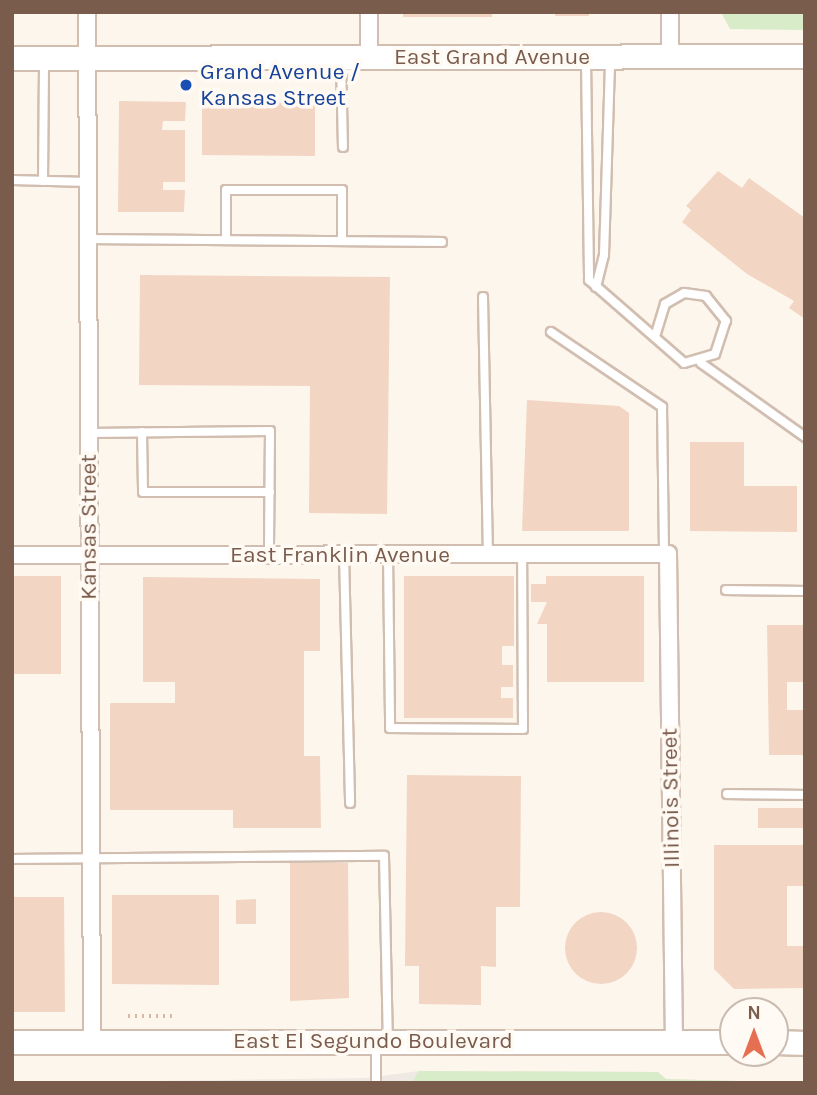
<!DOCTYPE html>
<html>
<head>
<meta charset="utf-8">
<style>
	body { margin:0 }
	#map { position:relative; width:817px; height:1095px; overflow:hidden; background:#fdf6ec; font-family:Karla,sans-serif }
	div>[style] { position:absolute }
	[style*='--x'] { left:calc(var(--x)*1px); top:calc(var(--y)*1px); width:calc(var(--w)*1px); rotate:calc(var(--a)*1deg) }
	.industrial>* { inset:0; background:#efe9e4 }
	.green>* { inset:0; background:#d8ecc9 }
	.building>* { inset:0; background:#f3d5c3 }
	.round { border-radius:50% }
	.path>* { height:3.5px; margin-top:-1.75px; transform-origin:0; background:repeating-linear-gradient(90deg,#d9b8a5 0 2px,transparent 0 7px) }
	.roads { filter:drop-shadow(2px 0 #d1beb0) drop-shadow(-2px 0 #d1beb0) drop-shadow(0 2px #d1beb0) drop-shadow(0 -2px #d1beb0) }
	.lane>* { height:8px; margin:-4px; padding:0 4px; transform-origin:4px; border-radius:4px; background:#fff }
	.street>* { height:16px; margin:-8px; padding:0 8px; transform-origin:8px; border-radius:8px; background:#fff }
	.secondary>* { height:23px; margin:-11.5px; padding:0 11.5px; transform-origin:11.5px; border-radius:11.5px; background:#fff }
	.dots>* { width:19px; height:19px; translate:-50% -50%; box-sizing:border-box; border:4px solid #fffaf3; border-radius:50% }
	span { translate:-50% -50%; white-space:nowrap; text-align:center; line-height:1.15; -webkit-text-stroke:7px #fffaf3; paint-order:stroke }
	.street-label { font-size:23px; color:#7a5c4d }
	.transit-label { font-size:23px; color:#164399 }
	.left { translate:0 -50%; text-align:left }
	.frame { position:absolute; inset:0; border:14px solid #7a5c4d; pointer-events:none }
	.north { position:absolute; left:719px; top:997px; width:70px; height:70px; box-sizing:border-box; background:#fffaf3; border:2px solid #cabbb1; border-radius:50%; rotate:0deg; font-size:19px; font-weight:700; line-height:28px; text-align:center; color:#7a5c4d }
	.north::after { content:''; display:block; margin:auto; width:24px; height:32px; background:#e76f51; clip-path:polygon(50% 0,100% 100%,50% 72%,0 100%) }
</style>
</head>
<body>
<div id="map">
	<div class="industrial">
		<i style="clip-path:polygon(419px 1071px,658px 1072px,666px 1079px,805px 1083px,12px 1083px,365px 1078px)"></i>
	</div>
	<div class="green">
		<i style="clip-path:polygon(721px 12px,805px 12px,805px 30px,730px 29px)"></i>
		<i style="clip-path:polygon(419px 1071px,658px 1072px,666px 1079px,805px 1083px,411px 1083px)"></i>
	</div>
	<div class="building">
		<i style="clip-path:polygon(403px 12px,492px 12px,492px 17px,403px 17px)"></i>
		<i style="clip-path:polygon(555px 12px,589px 12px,589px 16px,555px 16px)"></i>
		<i style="clip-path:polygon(119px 101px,186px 102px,185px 121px,163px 121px,162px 130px,185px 130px,185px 182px,163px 182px,163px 190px,185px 190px,184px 212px,118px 212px)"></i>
		<i style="clip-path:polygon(226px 102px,315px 103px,315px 156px,202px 155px,202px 106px)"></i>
		<i style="clip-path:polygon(718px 171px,742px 188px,749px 178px,805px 218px,805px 319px,789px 308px,794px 301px,747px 274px,682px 222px,691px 210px,686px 206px)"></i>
		<i style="clip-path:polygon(140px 275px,390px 277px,387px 514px,309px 513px,310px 386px,139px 385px)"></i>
		<i style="clip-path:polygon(527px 400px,619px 406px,629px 413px,629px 531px,522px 531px)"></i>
		<i style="clip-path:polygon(690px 442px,744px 442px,744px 486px,797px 486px,797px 532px,690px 531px)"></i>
		<i style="clip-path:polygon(12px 576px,61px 576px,61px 674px,12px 674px)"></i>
		<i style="clip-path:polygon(404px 576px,514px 576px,514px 646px,502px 646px,502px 665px,513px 665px,513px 687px,501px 687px,501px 698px,513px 698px,513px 718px,404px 718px)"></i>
		<i style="clip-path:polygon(546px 576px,644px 576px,644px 682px,547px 682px,547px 624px,537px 624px,547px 602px,531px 602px,531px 584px,546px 584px)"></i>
		<i style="clip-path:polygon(143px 577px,320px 579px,320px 651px,304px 651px,304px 756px,320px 756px,321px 828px,233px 828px,233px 810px,110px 810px,110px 703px,175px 703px,175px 682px,143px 682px)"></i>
		<i style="clip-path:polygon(767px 625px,805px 625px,805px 682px,787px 682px,787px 710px,805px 710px,805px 755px,769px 755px)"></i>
		<i style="clip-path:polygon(407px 775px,521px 776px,520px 907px,496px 907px,496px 967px,481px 966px,481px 1005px,419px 1004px,419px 966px,405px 966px)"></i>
		<i style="clip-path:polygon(758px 808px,805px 808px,805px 828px,758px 828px)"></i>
		<i style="clip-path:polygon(714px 845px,805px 845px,805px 886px,787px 886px,787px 946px,805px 946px,805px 988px,734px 989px,714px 969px)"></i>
		<i style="clip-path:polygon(290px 863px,348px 863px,349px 998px,290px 1001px)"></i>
		<i style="clip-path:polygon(112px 895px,219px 895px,219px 985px,112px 984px)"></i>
		<i style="clip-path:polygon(12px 897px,64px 897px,65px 1012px,12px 1012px)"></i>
		<i style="clip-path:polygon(256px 899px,256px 924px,236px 924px,236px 900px)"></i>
		<i class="round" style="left:565px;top:912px;width:72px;height:72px"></i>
	</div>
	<div class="path">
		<i style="--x:128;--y:1016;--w:49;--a:0"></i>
	</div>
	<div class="roads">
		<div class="lane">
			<i style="--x:341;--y:60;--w:87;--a:88.7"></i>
			<i style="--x:586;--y:60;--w:220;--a:89.2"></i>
			<i style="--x:589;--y:280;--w:126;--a:41.1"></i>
			<i style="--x:684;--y:363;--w:32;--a:-16"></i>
			<i style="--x:715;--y:354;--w:35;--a:-72"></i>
			<i style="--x:726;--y:321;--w:32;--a:-129"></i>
			<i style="--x:706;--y:296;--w:22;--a:-172"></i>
			<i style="--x:684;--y:293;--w:22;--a:150"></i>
			<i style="--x:665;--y:304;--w:31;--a:107"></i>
			<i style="--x:12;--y:180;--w:76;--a:1.5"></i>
			<i style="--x:43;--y:181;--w:119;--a:-89.5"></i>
			<i style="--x:88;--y:239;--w:354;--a:0.5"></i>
			<i style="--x:226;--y:240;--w:50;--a:-90"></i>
			<i style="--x:226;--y:190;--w:116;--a:0"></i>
			<i style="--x:342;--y:190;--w:51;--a:90"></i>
			<i style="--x:596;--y:287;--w:33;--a:-76"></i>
			<i style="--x:604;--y:255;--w:195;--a:-88.2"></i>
			<i style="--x:483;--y:297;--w:257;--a:88.9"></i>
			<i style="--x:551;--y:332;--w:134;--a:34"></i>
			<i style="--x:662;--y:407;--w:147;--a:89.2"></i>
			<i style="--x:701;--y:363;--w:128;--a:35.4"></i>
			<i style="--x:142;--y:432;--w:60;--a:89"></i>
			<i style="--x:143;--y:492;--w:127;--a:0"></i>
			<i style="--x:89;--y:433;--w:181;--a:-0.6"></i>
			<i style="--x:270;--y:431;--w:124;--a:90.5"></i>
			<i style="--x:344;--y:554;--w:249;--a:88.6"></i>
			<i style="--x:388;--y:554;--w:174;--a:89.3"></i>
			<i style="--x:390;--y:728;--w:133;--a:0.4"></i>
			<i style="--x:523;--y:729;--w:175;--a:-90.3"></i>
			<i style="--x:726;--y:590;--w:79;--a:0.7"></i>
			<i style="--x:727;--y:794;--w:78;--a:0.7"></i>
			<i style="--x:12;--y:859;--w:372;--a:-0.5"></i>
			<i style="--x:384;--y:856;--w:185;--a:88.8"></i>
			<i style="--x:376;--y:1044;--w:39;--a:90"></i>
		</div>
		<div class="street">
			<i style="--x:87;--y:12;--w:1030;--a:89.72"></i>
			<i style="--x:670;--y:12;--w:45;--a:90"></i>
			<i style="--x:369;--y:57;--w:45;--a:-90"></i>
			<i style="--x:12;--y:555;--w:656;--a:-0.09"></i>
			<i style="--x:668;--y:554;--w:487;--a:89.3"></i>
		</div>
		<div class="secondary">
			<i style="--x:12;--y:58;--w:793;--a:-0.14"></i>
			<i style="--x:12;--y:1042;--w:721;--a:0"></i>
			<i style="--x:775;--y:1042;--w:30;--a:2"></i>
		</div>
	</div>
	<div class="dots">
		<i style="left:186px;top:85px;background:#1a4fb4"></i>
	</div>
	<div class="street-label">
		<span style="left:492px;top:57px">East Grand Avenue</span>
		<span style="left:89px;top:527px;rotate:-90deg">Kansas Street</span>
		<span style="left:340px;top:555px">East Franklin Avenue</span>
		<span style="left:671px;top:798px;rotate:-91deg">Illinois Street</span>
		<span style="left:373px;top:1041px">East El Segundo Boulevard</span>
	</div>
	<div class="transit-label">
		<span class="left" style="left:200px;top:85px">Grand Avenue /<br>Kansas Street</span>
	</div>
	<div class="frame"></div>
	<div class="north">N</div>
</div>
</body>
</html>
